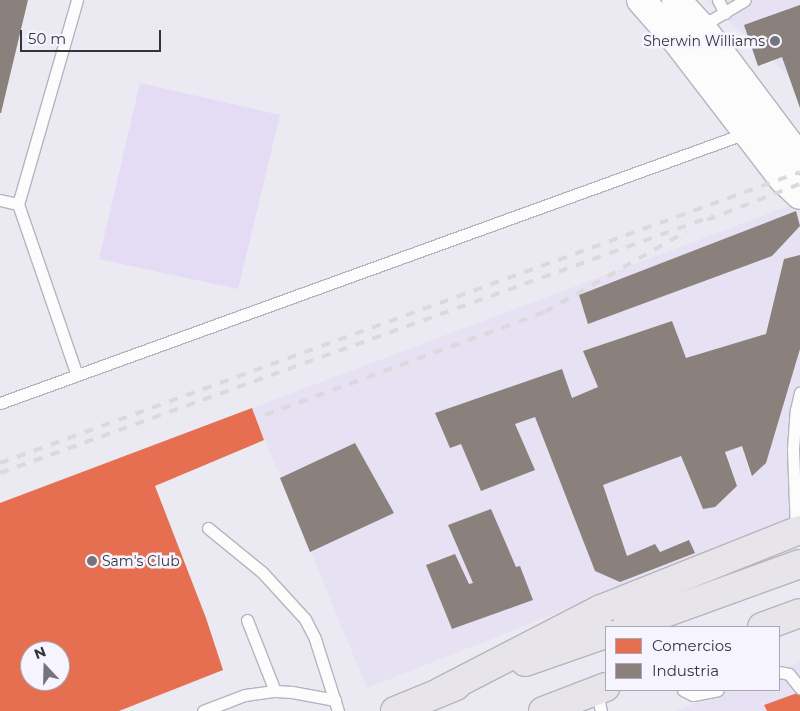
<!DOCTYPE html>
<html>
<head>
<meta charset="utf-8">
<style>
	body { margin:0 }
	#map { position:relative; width:800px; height:711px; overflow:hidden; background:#ebe9f2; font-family:Montserrat,sans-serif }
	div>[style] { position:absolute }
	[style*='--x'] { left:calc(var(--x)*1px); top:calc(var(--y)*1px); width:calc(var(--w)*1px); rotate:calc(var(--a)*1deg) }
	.built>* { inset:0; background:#e6e1f3 }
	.green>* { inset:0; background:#e3dcf4 }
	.shops>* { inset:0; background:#e76f51 }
	.industry>* { inset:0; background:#8a817c }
	.roads { filter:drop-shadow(1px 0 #b6b4bc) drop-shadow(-1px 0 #b6b4bc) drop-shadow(0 1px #b6b4bc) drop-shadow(0 -1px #b6b4bc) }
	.lane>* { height:11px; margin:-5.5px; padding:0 5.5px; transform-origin:5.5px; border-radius:5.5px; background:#fcfcfd }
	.secondary>* { height:28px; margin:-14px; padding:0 14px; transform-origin:14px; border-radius:14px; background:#fcfcfd }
	.primary>* { height:28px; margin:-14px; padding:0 14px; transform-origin:14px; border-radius:14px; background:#e7e5ea }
	.rail>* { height:4px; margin-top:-2px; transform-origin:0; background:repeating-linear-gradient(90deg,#dad9dc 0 9px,transparent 0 18px) }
	.dots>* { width:14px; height:14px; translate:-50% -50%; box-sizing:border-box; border:2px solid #f6f4fe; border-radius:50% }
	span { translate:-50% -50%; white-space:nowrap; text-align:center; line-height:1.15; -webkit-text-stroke:5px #f6f4fe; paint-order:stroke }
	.poi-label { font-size:14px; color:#36343b }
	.right { translate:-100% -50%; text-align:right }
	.left { translate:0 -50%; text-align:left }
	.legend { position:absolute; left:605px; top:626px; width:175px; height:65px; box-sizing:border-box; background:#f6f4fe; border:1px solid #a9a7b0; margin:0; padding:6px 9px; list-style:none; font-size:15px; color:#36343b }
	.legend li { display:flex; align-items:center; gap:10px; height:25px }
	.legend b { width:25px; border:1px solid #a9a7b0 }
	.north { position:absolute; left:20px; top:641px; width:50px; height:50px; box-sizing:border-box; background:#f6f4fe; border:1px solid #a9a7b0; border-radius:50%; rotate:339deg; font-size:14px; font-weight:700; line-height:20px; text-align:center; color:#36343b }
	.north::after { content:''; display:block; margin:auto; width:18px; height:22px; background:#75737b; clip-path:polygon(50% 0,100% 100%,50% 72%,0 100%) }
	.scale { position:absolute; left:20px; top:30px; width:141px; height:22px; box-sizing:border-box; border:2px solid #36343b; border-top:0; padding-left:6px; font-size:15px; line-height:18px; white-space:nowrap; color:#36343b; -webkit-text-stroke:4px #f6f4fe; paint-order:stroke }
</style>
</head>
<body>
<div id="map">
	<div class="built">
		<i style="clip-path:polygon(706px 0,800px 0,800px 86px)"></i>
		<i style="clip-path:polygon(792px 205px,800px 209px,800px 517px,367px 688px,252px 408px)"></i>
		<i style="clip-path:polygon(800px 662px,800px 711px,675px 711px,729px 690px,779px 690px,779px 670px)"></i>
	</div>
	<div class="green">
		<i style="clip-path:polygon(140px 83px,280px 115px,238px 289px,99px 259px)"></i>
	</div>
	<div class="shops">
		<i style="clip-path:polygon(evenodd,252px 408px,264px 440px,155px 486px,206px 618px,223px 670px,119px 711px,0 711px,0 503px,252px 408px,30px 651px,60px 651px,60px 681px,30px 681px,30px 651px)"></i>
		<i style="clip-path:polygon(800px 692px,800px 711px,767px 711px,764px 705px)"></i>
	</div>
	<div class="industry">
		<i style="clip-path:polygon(0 0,28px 0,1px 113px,0 113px)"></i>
		<i style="clip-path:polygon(800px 5px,800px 108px,782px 57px,758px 66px,744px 25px)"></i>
		<i style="clip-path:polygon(796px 211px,800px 226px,772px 256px,588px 324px,579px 295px)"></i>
		<i style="clip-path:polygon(800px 255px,800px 349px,766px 463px,752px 476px,742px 446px,725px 452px,737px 486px,715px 507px,703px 509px,681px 456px,603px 485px,627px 556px,655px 544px,660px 552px,689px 540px,695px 553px,620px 582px,595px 571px,535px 417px,515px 424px,535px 470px,481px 491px,461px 444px,450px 448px,435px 413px,562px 369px,572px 398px,598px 387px,583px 351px,672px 321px,686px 358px,766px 334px,784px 259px)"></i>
		<i style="clip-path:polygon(355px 443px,394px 513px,310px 552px,280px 478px)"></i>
		<i style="clip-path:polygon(491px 509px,516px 567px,520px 566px,533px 600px,452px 629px,426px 565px,455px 554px,469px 584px,473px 583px,448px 525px)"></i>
	</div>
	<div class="roads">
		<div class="lane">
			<i style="--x:77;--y:0;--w:212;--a:106.1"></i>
			<i style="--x:18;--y:204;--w:181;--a:71"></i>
			<i style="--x:718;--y:0;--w:15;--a:62"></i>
			<i style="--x:700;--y:27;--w:52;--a:-31"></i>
			<i style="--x:0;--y:200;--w:18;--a:13"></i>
			<i style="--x:0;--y:403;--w:793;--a:-19.9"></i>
			<i style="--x:208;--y:528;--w:70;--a:39.2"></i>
			<i style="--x:262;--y:572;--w:64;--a:47.5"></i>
			<i style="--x:305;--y:619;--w:22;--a:63"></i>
			<i style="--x:315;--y:639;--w:76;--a:72.3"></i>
			<i style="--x:796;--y:531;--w:82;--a:-92.1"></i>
			<i style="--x:793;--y:449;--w:39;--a:-86"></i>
			<i style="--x:796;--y:410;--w:18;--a:-77"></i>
			<i style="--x:247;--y:620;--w:76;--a:68.5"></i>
			<i style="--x:779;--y:672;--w:10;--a:11"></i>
			<i style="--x:789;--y:674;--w:18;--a:52"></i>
			<i style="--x:683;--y:690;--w:11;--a:27"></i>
			<i style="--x:693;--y:695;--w:25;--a:-11"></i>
			<i style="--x:597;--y:691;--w:20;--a:79"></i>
			<i style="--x:203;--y:711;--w:45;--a:-20.9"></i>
			<i style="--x:245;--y:695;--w:30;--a:-8"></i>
			<i style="--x:275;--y:691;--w:17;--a:3"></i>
			<i style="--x:292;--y:692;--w:44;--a:10.5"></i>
		</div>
		<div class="secondary">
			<i style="--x:641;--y:0;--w:55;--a:48.7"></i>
			<i style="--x:677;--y:41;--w:174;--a:52.5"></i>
			<i style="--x:783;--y:179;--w:23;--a:43"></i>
			<i style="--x:676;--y:0;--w:37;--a:47"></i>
			<i style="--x:701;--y:27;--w:165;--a:53.1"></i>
		</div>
		<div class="primary">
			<i style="--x:626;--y:627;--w:185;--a:-19.9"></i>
			<i style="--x:762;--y:627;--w:40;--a:-20.2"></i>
			<i style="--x:525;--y:662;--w:86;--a:-19.1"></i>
			<i style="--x:440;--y:692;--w:181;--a:-27.3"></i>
			<i style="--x:601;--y:609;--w:214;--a:-21.7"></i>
			<i style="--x:395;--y:711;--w:66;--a:-22.3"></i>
			<i style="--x:543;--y:711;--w:67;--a:-20.9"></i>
		</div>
	</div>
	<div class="rail">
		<i style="--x:707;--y:220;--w:100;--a:-21.2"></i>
		<i style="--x:265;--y:415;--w:298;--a:-20.2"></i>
		<i style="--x:545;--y:312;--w:163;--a:-29.7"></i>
		<i style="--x:0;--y:463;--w:851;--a:-19.99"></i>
		<i style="--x:0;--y:473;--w:758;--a:-19.82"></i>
	</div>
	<div class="dots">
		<i style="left:775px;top:41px;background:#75737b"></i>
		<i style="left:92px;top:561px;background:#75737b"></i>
	</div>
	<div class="poi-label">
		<span class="right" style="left:765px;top:41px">Sherwin Williams</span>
		<span class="left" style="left:102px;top:561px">Sam's Club</span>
	</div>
	<ul class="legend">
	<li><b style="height:14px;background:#e76f51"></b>Comercios</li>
	<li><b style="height:14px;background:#8a817c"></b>Industria</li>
	</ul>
	<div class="north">N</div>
	<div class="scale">50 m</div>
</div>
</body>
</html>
